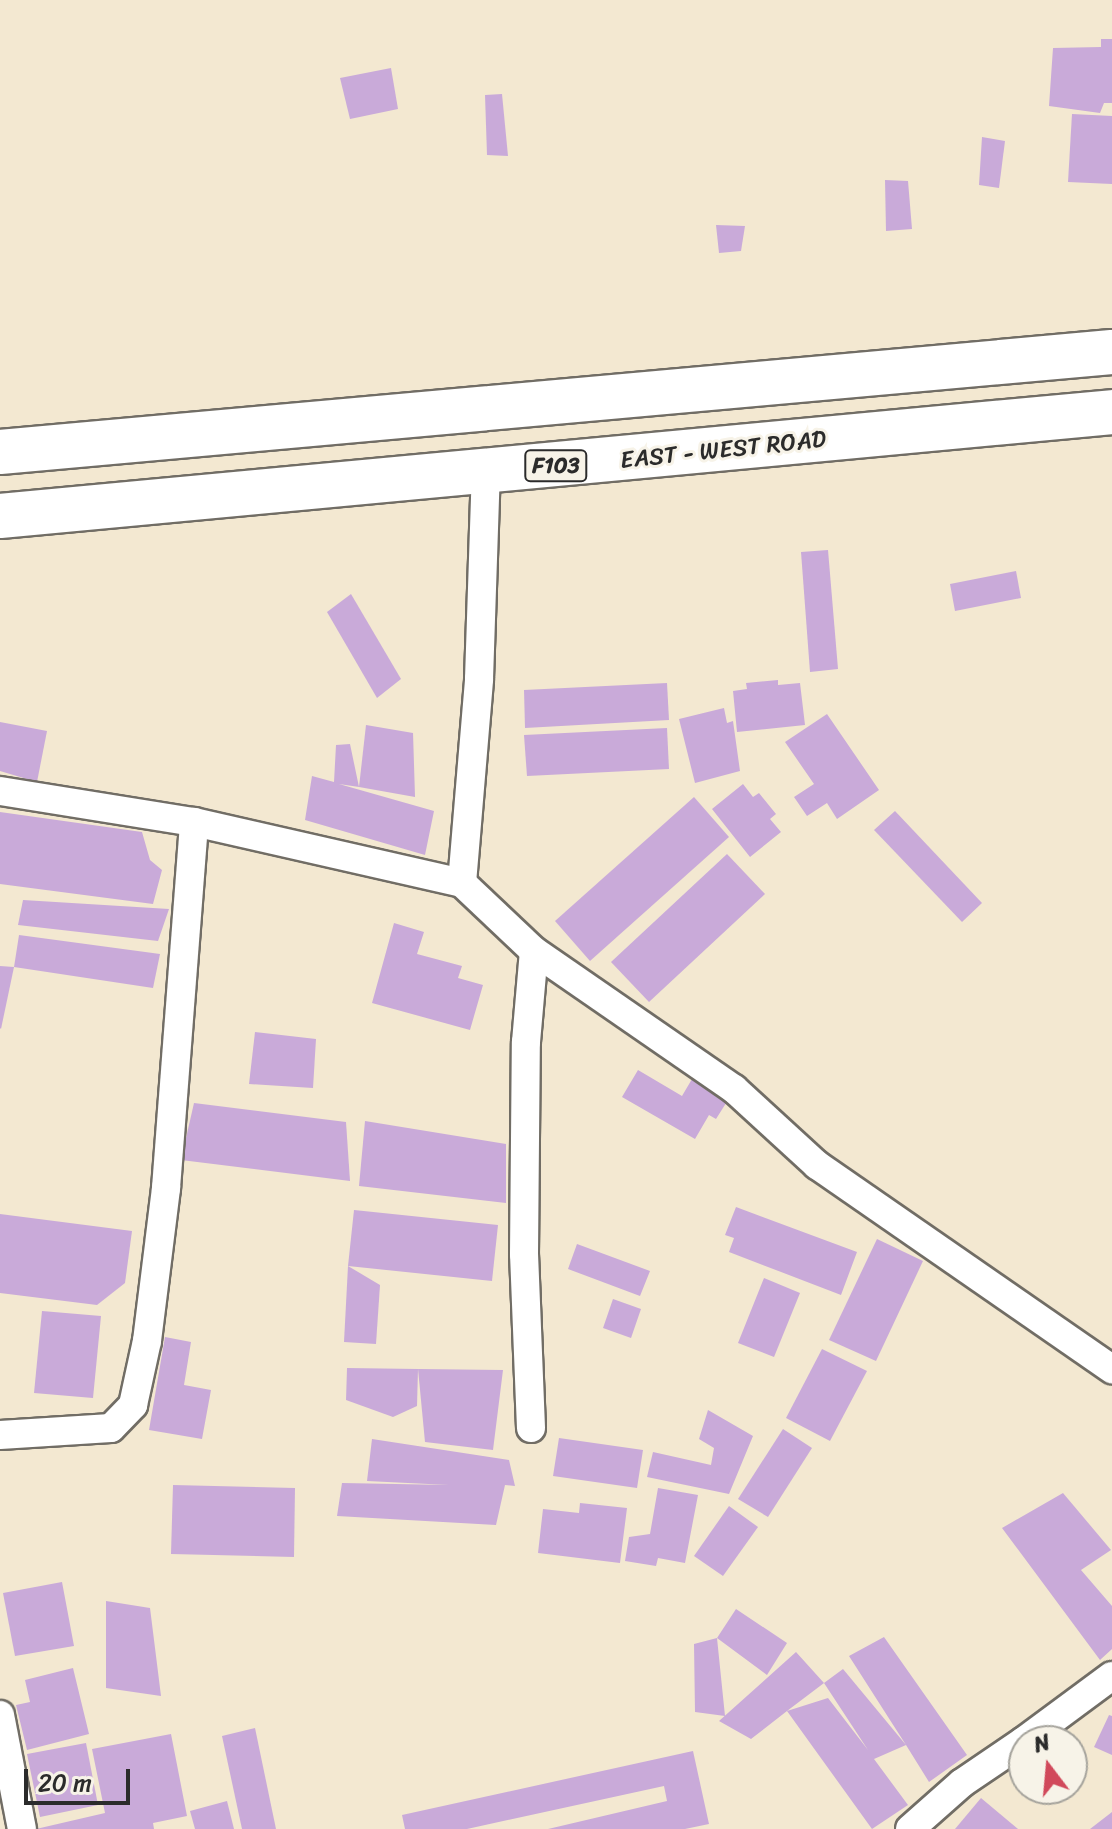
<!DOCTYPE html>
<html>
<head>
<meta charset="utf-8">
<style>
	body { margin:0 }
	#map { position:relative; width:1112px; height:1829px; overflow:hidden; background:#f3e8d1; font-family:Sriracha,sans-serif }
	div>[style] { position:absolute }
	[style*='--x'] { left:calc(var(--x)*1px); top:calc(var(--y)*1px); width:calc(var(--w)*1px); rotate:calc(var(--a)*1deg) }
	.building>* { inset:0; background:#c9aad9 }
	.roads { filter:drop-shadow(2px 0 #716d65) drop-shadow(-2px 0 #716d65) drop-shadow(0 2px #716d65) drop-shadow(0 -2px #716d65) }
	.minor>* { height:28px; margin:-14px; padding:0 14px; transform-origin:14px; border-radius:14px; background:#fff }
	.primary>* { height:44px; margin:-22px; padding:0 22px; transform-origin:22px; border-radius:22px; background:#fff }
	span { translate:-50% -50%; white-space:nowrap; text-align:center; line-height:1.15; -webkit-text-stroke:6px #f7f3e8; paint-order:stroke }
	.shield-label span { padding:2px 6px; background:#f7f3e8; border:2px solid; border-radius:6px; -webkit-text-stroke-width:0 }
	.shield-label { font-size:22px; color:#2b2b2b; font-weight:700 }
	.street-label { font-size:24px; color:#2b2b2b }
	.north { position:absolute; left:1008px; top:1725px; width:80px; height:80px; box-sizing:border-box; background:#f7f3e8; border:2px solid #a5a39c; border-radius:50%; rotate:344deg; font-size:22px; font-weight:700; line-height:32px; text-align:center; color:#2b2b2b }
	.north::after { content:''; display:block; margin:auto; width:28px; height:36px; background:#d1495b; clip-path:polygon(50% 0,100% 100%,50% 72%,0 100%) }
	.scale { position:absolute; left:24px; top:1769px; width:106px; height:36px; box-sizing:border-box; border:4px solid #2b2b2b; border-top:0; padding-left:10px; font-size:24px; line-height:28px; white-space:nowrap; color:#2b2b2b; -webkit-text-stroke:6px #f7f3e8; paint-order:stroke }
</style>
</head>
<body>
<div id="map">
	<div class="building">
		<i style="clip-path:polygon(1101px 39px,1112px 39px,1112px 103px,1104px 103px,1100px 113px,1049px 106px,1053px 48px,1101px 47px)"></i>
		<i style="clip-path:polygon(391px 68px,398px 109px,350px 119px,340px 78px)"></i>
		<i style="clip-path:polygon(502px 94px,508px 156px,487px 155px,485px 95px)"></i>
		<i style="clip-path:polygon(1072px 114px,1112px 116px,1112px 184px,1068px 182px)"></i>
		<i style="clip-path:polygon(982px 137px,1005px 141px,999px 188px,979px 185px)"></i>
		<i style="clip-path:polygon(885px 180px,908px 181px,912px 229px,886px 231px)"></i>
		<i style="clip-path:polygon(716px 225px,745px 226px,741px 251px,719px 253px)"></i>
		<i style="clip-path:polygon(828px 550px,838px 669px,810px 672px,801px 552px)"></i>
		<i style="clip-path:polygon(1016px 571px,1021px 598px,955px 611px,950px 584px)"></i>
		<i style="clip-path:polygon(351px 594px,401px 679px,377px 698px,327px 612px)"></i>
		<i style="clip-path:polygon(778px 680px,778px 685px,800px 683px,805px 725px,737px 732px,733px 691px,747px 689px,746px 683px)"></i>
		<i style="clip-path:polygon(667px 683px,669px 720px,525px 728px,524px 690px)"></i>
		<i style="clip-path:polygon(724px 708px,727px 723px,733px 721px,740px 771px,695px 783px,679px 719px)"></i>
		<i style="clip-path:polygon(827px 714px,879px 790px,837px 819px,827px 803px,807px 816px,794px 797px,814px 784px,785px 742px)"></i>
		<i style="clip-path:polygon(0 722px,47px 731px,37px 782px,0 771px)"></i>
		<i style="clip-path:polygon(366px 725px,413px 733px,415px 797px,359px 787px)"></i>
		<i style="clip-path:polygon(667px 728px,669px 769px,527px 776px,524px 735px)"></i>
		<i style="clip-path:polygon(350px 744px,359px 787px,339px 784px,434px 811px,425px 855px,305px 820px,312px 776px,334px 782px,336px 745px)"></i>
		<i style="clip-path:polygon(743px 784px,753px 797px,759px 793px,776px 814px,770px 819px,781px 832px,750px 857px,712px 809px)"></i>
		<i style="clip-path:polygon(694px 797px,729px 837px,590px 961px,555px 921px)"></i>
		<i style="clip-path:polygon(895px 811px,982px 903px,962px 922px,874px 830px)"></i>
		<i style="clip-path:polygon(0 812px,142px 832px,150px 860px,162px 870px,153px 904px,0 884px)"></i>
		<i style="clip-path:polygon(727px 854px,765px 894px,649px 1002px,611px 962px)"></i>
		<i style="clip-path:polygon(23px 900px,169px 909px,158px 941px,18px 925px)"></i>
		<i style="clip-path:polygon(394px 923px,424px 932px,417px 954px,462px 966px,458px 978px,483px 985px,470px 1030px,372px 1003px)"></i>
		<i style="clip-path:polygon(19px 935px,160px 954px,153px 988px,14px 967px)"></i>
		<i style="clip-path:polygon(0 966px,14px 967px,1px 1029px,0 1028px)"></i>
		<i style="clip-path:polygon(255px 1032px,316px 1039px,313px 1088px,249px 1084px)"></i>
		<i style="clip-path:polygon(638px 1070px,682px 1096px,692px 1079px,728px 1100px,716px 1119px,709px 1115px,695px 1139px,622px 1097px)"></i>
		<i style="clip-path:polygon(194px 1103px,346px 1122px,350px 1181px,181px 1160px)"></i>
		<i style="clip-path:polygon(365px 1121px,506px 1144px,506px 1203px,359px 1186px)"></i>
		<i style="clip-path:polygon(736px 1207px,857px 1252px,841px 1295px,729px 1252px,734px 1238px,725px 1235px)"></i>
		<i style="clip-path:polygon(354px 1210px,498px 1225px,492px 1281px,348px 1266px)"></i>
		<i style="clip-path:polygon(0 1214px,132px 1231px,125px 1283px,97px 1305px,0 1293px)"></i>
		<i style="clip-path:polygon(877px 1239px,923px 1261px,876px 1361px,829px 1340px)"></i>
		<i style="clip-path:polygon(577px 1244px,650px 1271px,640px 1296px,568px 1269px)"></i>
		<i style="clip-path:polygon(348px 1266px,380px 1285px,376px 1344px,344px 1342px)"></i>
		<i style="clip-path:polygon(764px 1278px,800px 1293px,774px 1357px,738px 1343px)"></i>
		<i style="clip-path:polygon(613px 1299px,641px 1309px,631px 1338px,603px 1328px)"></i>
		<i style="clip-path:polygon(42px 1311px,101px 1316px,93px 1398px,34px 1393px)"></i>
		<i style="clip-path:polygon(165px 1337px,191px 1342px,184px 1385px,211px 1390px,202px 1439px,149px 1430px)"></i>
		<i style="clip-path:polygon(822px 1349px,867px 1371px,830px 1441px,786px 1418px)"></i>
		<i style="clip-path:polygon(347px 1368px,418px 1369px,417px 1406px,393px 1417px,346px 1400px)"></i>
		<i style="clip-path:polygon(418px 1369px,503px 1370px,493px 1450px,425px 1442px)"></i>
		<i style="clip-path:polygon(708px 1410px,753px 1436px,729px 1494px,647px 1477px,653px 1452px,711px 1465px,714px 1448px,699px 1439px)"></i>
		<i style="clip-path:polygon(783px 1429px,812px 1448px,768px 1517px,738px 1499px)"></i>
		<i style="clip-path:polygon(559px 1438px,643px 1450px,637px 1488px,553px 1476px)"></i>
		<i style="clip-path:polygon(372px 1439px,509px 1460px,515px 1486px,505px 1485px,496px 1525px,337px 1516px,342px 1483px,449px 1485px,367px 1481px)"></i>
		<i style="clip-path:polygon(173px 1485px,295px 1488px,294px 1557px,171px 1554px)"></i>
		<i style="clip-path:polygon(658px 1488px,698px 1495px,685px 1563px,658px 1558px,656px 1566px,625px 1561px,629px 1537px,650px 1534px)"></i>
		<i style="clip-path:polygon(1063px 1493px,1111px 1550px,1081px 1570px,1112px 1606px,1112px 1649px,1100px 1660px,1002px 1528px)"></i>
		<i style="clip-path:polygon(580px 1503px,627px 1508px,620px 1563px,538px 1553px,543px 1509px,579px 1513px)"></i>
		<i style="clip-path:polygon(729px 1506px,758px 1527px,723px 1576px,694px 1556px)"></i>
		<i style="clip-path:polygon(62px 1582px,74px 1646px,15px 1656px,3px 1593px)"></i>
		<i style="clip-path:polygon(106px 1601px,150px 1608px,161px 1696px,106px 1688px)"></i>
		<i style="clip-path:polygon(736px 1609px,787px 1643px,767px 1675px,717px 1638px,725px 1716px,695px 1712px,694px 1644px,717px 1638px)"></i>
		<i style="clip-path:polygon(884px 1637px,967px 1755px,929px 1782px,906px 1745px,874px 1759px,908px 1805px,872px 1829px,787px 1711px,751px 1739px,719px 1721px,796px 1652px,824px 1683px,787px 1711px,828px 1698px,868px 1750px,824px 1683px,843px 1669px,906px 1745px,849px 1656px)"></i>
		<i style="clip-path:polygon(73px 1668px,89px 1734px,27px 1750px,16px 1705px,30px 1702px,25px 1680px)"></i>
		<i style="clip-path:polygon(1109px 1715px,1112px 1716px,1112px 1755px,1094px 1747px)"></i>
		<i style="clip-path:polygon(255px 1728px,276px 1829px,242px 1829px,222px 1736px)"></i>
		<i style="clip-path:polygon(171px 1734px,187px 1816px,153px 1823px,154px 1829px,36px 1829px,105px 1813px,92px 1749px)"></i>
		<i style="clip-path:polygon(86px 1743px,98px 1805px,40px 1817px,27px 1754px)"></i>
		<i style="clip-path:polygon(693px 1751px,709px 1824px,685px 1829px,548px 1829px,667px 1801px,664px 1786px,467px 1829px,405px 1829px,402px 1815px)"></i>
		<i style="clip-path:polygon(981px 1798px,1018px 1829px,955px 1829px)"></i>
		<i style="clip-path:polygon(227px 1801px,234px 1829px,195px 1829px,190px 1811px)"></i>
		<i style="clip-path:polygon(1112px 1812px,1112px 1829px,1090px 1829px)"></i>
	</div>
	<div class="roads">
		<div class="minor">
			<i style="--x:0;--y:791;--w:196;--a:9.1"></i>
			<i style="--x:194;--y:822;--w:275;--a:12.8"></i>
			<i style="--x:462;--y:883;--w:99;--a:43.4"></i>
			<i style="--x:534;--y:951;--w:243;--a:34.6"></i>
			<i style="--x:734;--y:1089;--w:113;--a:42.5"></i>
			<i style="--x:817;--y:1165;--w:359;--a:34.7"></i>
			<i style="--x:462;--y:883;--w:205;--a:-85.2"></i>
			<i style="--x:479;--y:679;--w:206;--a:-88.1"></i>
			<i style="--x:531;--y:1428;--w:174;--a:-92.3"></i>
			<i style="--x:524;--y:1254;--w:212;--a:-89.5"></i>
			<i style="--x:526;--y:1042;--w:91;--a:-85"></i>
			<i style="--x:0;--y:1435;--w:111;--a:-3.6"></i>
			<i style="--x:111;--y:1428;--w:32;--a:-46"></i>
			<i style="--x:133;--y:1405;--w:66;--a:-77.7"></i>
			<i style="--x:147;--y:1341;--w:154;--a:-82.9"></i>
			<i style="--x:166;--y:1188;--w:367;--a:-85.6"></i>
			<i style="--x:0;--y:1715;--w:116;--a:79.1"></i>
			<i style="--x:1024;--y:1741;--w:109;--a:-36.5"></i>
			<i style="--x:910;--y:1829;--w:69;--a:-41.5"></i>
			<i style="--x:962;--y:1783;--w:75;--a:-34.1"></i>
		</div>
		<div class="primary">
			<i style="--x:0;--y:452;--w:1116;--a:-5.14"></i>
			<i style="--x:0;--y:516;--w:1117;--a:-5.34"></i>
		</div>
	</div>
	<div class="shield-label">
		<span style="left:556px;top:466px">F103</span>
	</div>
	<div class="street-label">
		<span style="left:723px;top:450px;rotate:-6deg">EAST - WEST ROAD</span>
	</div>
	<div class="north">N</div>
	<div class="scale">20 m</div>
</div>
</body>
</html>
